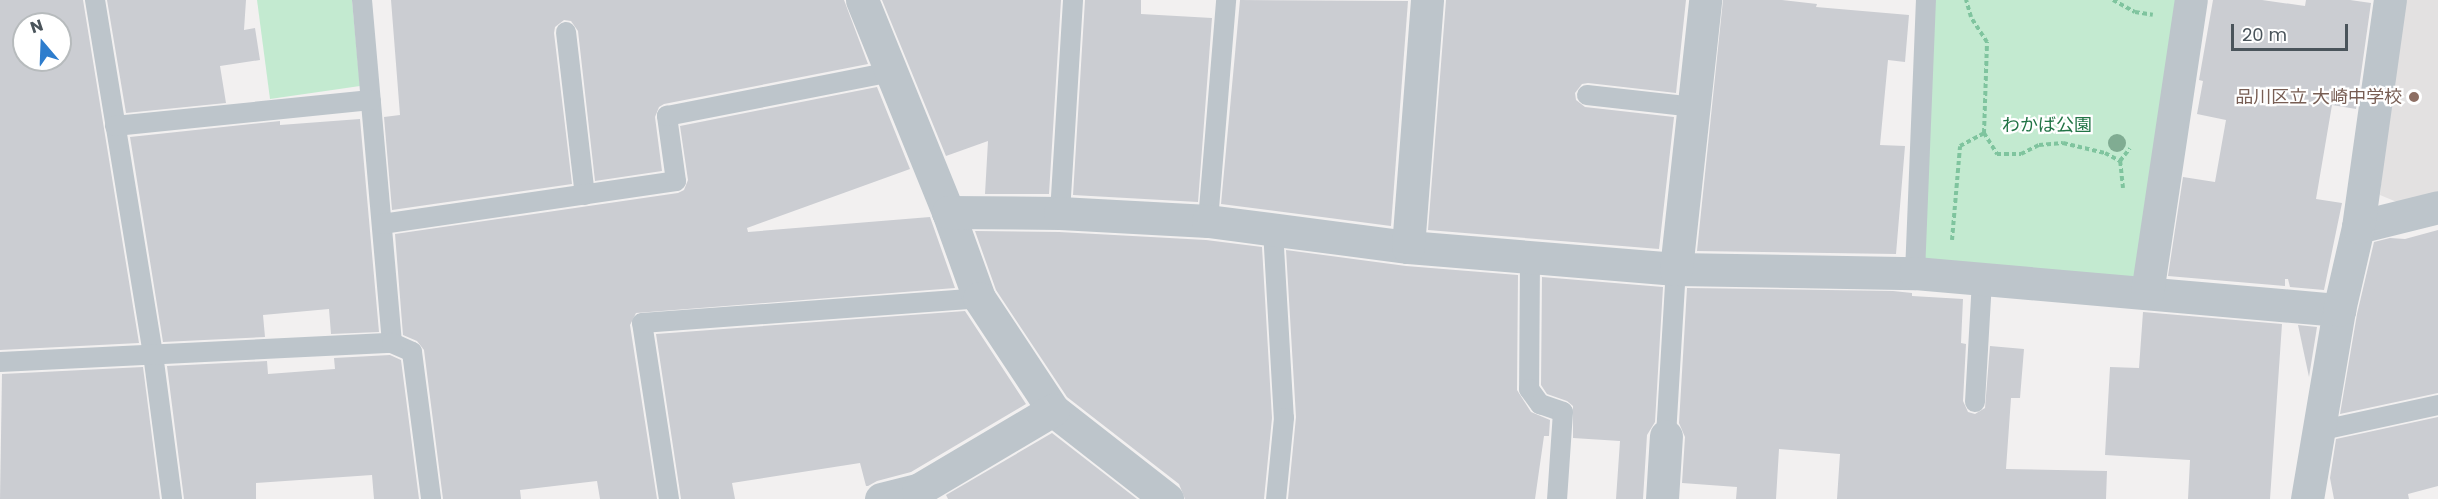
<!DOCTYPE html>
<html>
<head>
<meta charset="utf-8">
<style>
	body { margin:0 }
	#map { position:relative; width:2438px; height:499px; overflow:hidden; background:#f2f0f0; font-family:Poppins,"Noto Sans JP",sans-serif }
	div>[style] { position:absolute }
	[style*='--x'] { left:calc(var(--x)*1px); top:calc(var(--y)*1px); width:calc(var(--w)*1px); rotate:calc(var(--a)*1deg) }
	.education>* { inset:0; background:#e3e1e1 }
	.green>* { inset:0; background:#c3ead0 }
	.building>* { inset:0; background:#cbcdd2 }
	.path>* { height:4px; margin-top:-2px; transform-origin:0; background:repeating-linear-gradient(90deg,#7fc49e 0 4.5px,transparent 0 7.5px) }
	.lane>* { height:20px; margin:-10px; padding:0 10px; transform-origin:10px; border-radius:10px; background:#bdc5cb }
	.street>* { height:33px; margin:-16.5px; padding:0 16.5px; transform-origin:16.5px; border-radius:16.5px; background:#bdc5cb }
	.trees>* { width:18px; height:18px; margin:-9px; border-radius:50%; background:#80ac92 }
	.dots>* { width:16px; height:16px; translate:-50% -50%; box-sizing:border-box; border:3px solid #fff; border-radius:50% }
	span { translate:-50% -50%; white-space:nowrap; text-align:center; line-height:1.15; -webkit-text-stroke:4.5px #fff; paint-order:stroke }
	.education-label { font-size:18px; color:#785e54 }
	.right { translate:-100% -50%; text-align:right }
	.park-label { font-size:18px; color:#227446 }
	.north { position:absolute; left:12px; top:12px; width:60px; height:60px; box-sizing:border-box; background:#fff; border:2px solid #b7bbbd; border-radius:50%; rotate:341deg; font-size:16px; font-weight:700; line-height:24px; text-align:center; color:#4a545b }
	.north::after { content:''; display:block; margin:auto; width:21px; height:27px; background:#2e7dcd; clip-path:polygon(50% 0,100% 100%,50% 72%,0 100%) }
	.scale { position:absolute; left:2231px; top:24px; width:117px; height:27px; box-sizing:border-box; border:3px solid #4a545b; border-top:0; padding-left:8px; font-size:18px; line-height:21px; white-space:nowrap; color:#4a545b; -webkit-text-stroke:4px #fff; paint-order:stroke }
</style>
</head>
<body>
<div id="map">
	<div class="education">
		<i style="clip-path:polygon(2399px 0,2438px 0,2438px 196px,2404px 205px,2380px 195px)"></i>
	</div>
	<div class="green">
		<i style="clip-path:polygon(257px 0,352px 0,360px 86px,270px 99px)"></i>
		<i style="clip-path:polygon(1931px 0,2191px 0,2147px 293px,1915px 273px)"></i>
	</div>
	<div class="building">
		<i style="clip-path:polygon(evenodd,0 0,83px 0,139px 343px,0 350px,0 0,24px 24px,60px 24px,60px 60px,24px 60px,24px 24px)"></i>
		<i style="clip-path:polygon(107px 0,246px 0,244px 30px,255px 28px,260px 60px,220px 66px,226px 103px,126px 113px)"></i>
		<i style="clip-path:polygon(391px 0,844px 0,868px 64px,664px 104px,659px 107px,655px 117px,662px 171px,595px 181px,578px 31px,571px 21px,564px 20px,555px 27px,554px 33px,572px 184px,392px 210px,384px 117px,400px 115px)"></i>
		<i style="clip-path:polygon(882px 0,1061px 0,1049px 194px,985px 194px,988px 141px,946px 156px)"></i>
		<i style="clip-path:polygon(1085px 0,1141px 0,1141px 14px,1212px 18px,1198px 202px,1073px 195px)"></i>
		<i style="clip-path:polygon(1240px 0,1408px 1px,1391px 226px,1221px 204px)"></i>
		<i style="clip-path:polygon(1446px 0,1686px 0,1676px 93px,1588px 83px,1582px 84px,1575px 93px,1576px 100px,1585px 107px,1674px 117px,1659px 249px,1428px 230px)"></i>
		<i style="clip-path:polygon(1723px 0,1782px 0,1817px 4px,1816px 7px,1909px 15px,1905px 62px,1888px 60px,1880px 145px,1905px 146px,1896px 254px,1697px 251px)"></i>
		<i style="clip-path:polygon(2213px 0,2262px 0,2305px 6px,2306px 0,2350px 0,2371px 3px,2356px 109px,2332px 105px,2316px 199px,2342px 203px,2324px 290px,2290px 287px,2288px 279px,2285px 279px,2285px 286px,2168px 276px,2183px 177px,2215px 182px,2226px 120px,2197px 114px,2203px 81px,2199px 80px)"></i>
		<i style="clip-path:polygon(877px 87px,910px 169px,747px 228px,748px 232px,930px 217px,955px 288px,636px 313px,630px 325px,657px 499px,600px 499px,597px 481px,520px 490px,521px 499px,443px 499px,424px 350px,417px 341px,403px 335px,395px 234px,678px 193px,684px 190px,688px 180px,680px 126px)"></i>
		<i style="clip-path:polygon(360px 119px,379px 332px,331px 334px,329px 309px,263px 315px,265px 337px,163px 342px,130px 137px,280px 121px,280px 125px)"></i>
		<i style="clip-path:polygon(2438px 230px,2438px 393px,2340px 414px,2357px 314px,2374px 242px,2390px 238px,2405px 239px)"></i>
		<i style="clip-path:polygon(975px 231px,1059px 232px,1206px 240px,1262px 247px,1272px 418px,1264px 499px,1185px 499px,1179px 484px,1067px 397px,996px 290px)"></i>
		<i style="clip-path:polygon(1286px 250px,1406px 266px,1518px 275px,1517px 390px,1531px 412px,1550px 420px,1549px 436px,1544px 436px,1535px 499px,1288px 499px,1296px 417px)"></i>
		<i style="clip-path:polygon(1542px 277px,1663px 287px,1655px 422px,1647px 435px,1643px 499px,1616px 499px,1620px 441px,1573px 438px,1573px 406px,1567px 401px,1547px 394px,1541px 385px)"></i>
		<i style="clip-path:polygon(1687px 288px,1893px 291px,1912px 293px,1912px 296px,1963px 299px,1961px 343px,1966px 344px,1963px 401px,1968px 412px,1975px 414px,1985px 408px,1990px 346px,2024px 349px,2020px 398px,2011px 398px,2006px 469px,2107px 471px,2106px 499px,1837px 499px,1840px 454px,1779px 449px,1776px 499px,1736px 499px,1737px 487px,1682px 483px,1685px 437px,1679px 423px)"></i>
		<i style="clip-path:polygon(965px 311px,1026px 404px,911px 472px,877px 481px,868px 486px,866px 486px,860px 463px,732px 483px,735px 499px,681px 499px,656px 334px)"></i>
		<i style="clip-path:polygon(2143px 312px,2282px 324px,2270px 499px,2188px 499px,2190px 460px,2105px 455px,2110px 367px,2139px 368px)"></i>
		<i style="clip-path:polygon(2298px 325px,2317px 327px,2309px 377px)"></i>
		<i style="clip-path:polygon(390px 355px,401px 360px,419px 499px,374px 499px,372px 475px,256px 483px,256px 499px,184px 499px,167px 366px,267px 361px,268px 374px,335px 369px,334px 358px)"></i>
		<i style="clip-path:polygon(143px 367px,160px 499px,0 499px,2px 374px)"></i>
		<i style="clip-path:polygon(2438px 417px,2438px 486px,2408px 494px,2409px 499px,2334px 499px,2330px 478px,2336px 439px)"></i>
		<i style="clip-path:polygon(1052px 433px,1137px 499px,948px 499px,946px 495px)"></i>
	</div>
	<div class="path">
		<i style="--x:2113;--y:0;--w:25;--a:29"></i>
		<i style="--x:2135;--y:12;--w:18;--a:9"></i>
		<i style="--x:1984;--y:133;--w:25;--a:58"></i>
		<i style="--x:1997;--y:154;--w:24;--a:0"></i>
		<i style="--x:2021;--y:154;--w:20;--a:-27"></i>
		<i style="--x:2039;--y:145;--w:24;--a:-5"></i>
		<i style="--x:2063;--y:143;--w:43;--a:13.4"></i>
		<i style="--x:2105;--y:153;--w:17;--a:28"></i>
		<i style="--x:2123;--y:188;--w:27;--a:-96"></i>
		<i style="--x:2120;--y:161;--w:16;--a:-52"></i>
		<i style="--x:1952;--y:240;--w:94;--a:-85.1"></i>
		<i style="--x:1960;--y:146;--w:27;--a:-28"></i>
		<i style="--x:1984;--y:133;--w:91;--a:-88.1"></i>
		<i style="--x:1987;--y:42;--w:30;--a:-123"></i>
		<i style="--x:1971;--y:17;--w:18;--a:-106"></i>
	</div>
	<div class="lane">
		<i style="--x:95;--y:0;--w:359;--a:80.7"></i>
		<i style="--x:153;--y:354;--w:146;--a:82.5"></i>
		<i style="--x:362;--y:0;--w:344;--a:85"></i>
		<i style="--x:566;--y:32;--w:164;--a:83.4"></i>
		<i style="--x:1587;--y:95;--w:108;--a:6.4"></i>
		<i style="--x:115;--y:126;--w:257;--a:-5.8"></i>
		<i style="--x:1060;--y:213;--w:213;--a:-86.5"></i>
		<i style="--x:1208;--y:221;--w:222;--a:-85.3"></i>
		<i style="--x:382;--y:224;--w:297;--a:-8.3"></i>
		<i style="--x:676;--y:181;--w:66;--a:-97.9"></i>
		<i style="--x:667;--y:116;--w:229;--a:-11.1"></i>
		<i style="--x:1273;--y:230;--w:188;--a:86.7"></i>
		<i style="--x:1284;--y:418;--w:81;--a:95.6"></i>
		<i style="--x:1530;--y:257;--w:132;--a:90.4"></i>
		<i style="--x:1529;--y:389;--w:19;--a:54"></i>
		<i style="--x:1540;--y:404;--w:24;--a:19"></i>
		<i style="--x:1563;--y:412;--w:87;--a:93.9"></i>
		<i style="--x:1915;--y:273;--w:273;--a:-87.7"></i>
		<i style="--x:0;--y:362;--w:392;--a:-2.8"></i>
		<i style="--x:392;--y:343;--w:22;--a:24"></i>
		<i style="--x:412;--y:352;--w:148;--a:82.6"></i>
		<i style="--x:1975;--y:402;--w:123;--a:-86.7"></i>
		<i style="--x:2318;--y:431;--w:123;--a:-12.2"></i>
		<i style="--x:1666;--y:436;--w:167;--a:-86.6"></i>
		<i style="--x:669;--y:499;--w:178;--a:-98.7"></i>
		<i style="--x:642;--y:323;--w:338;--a:-4.2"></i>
	</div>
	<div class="street">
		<i style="--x:862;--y:0;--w:229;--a:67.9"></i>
		<i style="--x:948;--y:212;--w:91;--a:70.2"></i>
		<i style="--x:979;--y:298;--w:134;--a:56.5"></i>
		<i style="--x:1053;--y:410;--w:145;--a:38"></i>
		<i style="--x:948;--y:212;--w:112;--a:0.5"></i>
		<i style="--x:1060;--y:213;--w:148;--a:3.1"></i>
		<i style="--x:1208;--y:221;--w:202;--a:7.4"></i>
		<i style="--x:1408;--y:247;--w:269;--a:4.7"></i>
		<i style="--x:1676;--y:269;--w:239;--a:1"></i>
		<i style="--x:1915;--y:273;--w:426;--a:5"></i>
		<i style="--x:2339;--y:310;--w:192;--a:99.6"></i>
		<i style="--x:2358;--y:227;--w:82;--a:-14"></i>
		<i style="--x:1408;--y:247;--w:248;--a:-85.6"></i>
		<i style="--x:1676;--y:269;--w:271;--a:-83.8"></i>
		<i style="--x:2147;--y:293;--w:296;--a:-81.5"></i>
		<i style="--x:2339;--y:310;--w:85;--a:-77.1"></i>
		<i style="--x:2358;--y:227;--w:229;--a:-82"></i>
		<i style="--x:881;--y:499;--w:38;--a:-14"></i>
		<i style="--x:918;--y:490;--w:157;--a:-30.7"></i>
		<i style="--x:1662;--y:499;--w:63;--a:-86.4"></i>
	</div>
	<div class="trees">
		<i style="left:2117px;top:143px"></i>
	</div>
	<div class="dots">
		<i style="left:2414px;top:97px;background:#8d6e63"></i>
	</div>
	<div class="education-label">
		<span class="right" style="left:2402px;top:97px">品川区立 大崎中学校</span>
	</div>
	<div class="park-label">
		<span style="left:2047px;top:125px">わかば公園</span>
	</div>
	<div class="north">N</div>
	<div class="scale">20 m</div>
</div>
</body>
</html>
